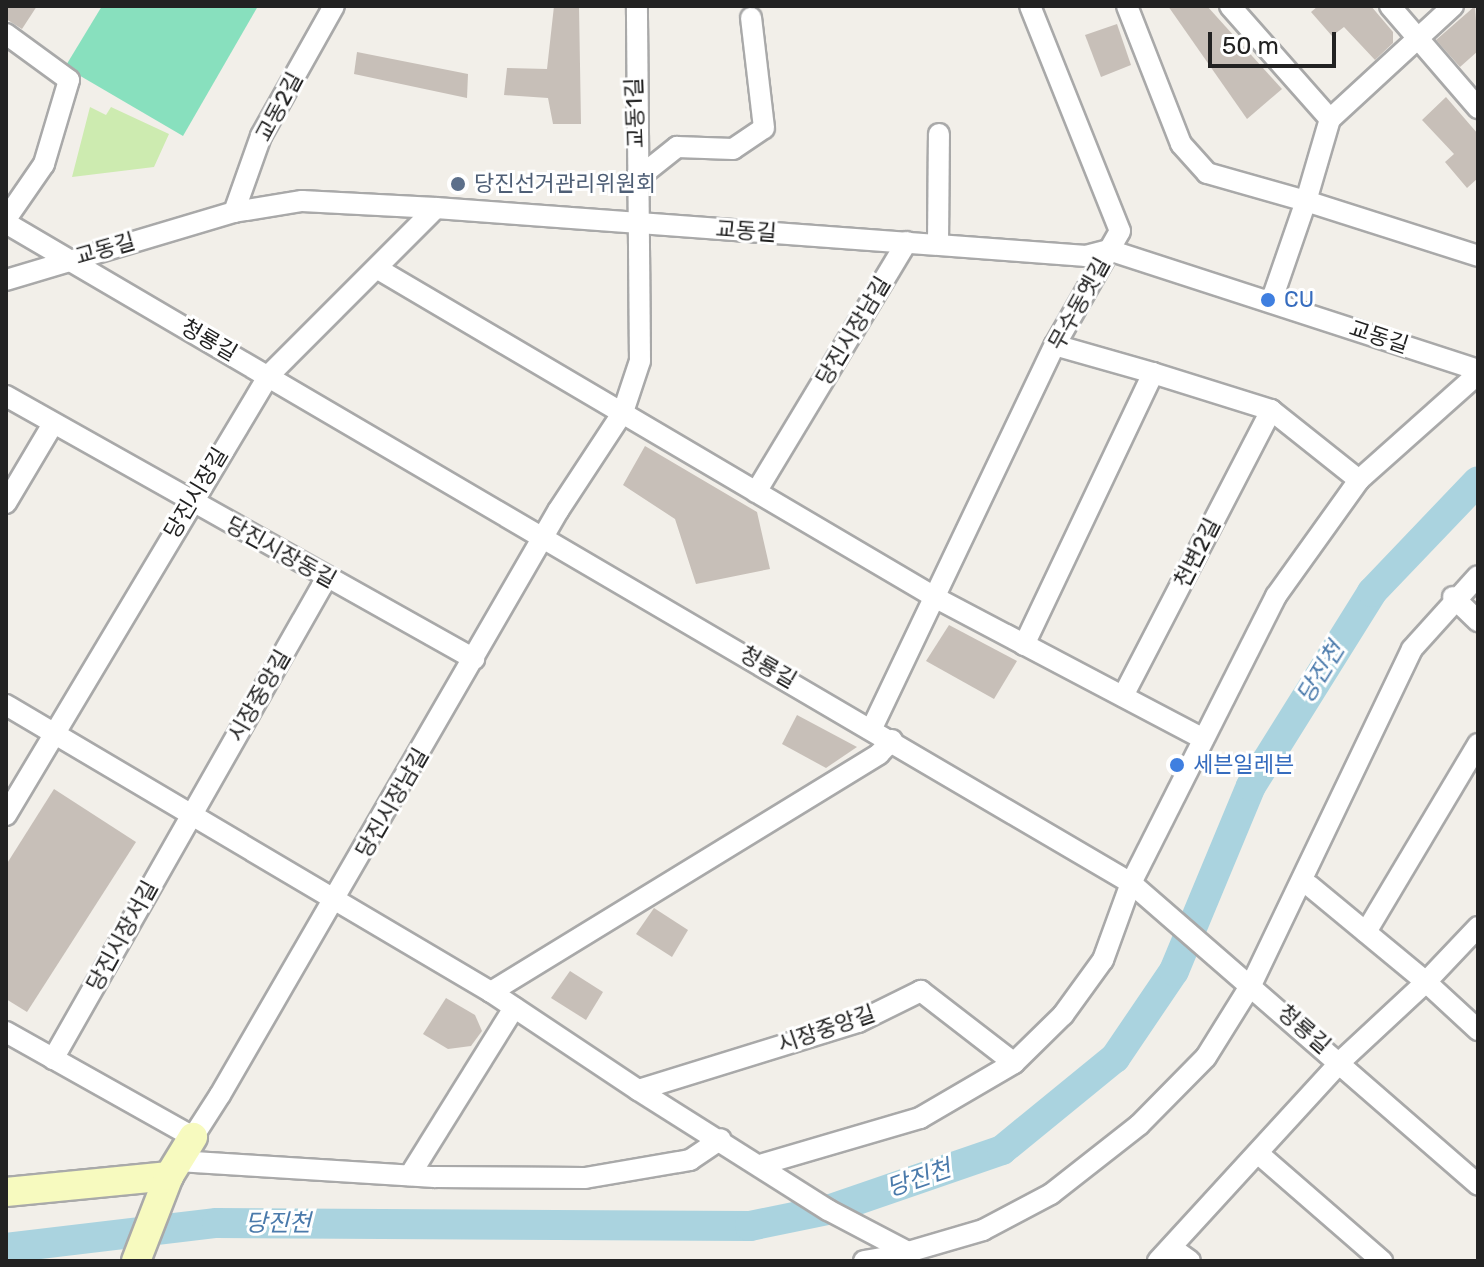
<!DOCTYPE html>
<html>
<head>
<meta charset="utf-8">
<style>
	body { margin:0 }
	#map { position:relative; width:1484px; height:1267px; overflow:hidden; background:#f2efe9; font-family:Rubik,"Noto Sans KR",sans-serif }
	div>[style] { position:absolute }
	[style*='--x'] { left:calc(var(--x)*1px); top:calc(var(--y)*1px); width:calc(var(--w)*1px); rotate:calc(var(--a)*1deg) }
	.grass>* { inset:0; background:#cdebb0 }
	.pitch>* { inset:0; background:#88e0be }
	.river>* { height:30px; margin:-15px; padding:0 15px; transform-origin:15px; border-radius:15px; background:#aad3df }
	.building>* { inset:0; background:#c7bfb8 }
	.roads { filter:drop-shadow(2px 0 #a9a9a9) drop-shadow(-2px 0 #a9a9a9) drop-shadow(0 2px #a9a9a9) drop-shadow(0 -2px #a9a9a9) }
	.street>* { height:20px; margin:-10px; padding:0 10px; transform-origin:10px; border-radius:10px; background:#fff }
	.secondary>* { height:28px; margin:-14px; padding:0 14px; transform-origin:14px; border-radius:14px; background:#f7fabf }
	.dots>* { width:22px; height:22px; translate:-50% -50%; box-sizing:border-box; border:4px solid #fff; border-radius:50% }
	span { translate:-50% -50%; white-space:nowrap; text-align:center; line-height:1.15; -webkit-text-stroke:6px #fff; paint-order:stroke }
	.street-label { font-size:22px; color:#222 }
	.service-label { font-size:22px; color:#4e5e75 }
	.left { translate:0 -50%; text-align:left }
	.shop-label { font-size:22px; color:#366cbe }
	.water-label { font-size:24px; color:#4a7aab; font-style:italic }
	.frame { position:absolute; inset:0; border:8px solid #222; pointer-events:none }
	.scale { position:absolute; left:1208px; top:32px; width:128px; height:36px; box-sizing:border-box; border:4px solid #222; border-top:0; padding-left:10px; font-size:24px; line-height:28px; white-space:nowrap; color:#222; -webkit-text-stroke:6px #fff; paint-order:stroke }
</style>
</head>
<body>
<div id="map">
	<div class="grass">
		<i style="clip-path:polygon(90px 107px,106px 115px,111px 107px,169px 134px,154px 167px,72px 177px)"></i>
	</div>
	<div class="pitch">
		<i style="clip-path:polygon(102px 6px,258px 6px,183px 136px,65px 67px)"></i>
	</div>
	<div class="river">
		<i style="--x:6;--y:1248;--w:212;--a:-6.8"></i>
		<i style="--x:217;--y:1223;--w:533;--a:0.32"></i>
		<i style="--x:750;--y:1226;--w:80;--a:-11.6"></i>
		<i style="--x:828;--y:1210;--w:184;--a:-19"></i>
		<i style="--x:1002;--y:1150;--w:146;--a:-39.2"></i>
		<i style="--x:1115;--y:1058;--w:105;--a:-55.9"></i>
		<i style="--x:1174;--y:971;--w:200;--a:-67.4"></i>
		<i style="--x:1251;--y:786;--w:229;--a:-58"></i>
		<i style="--x:1372;--y:592;--w:153;--a:-46.3"></i>
	</div>
	<div class="building">
		<i style="clip-path:polygon(6px 6px,37px 6px,22px 29px,6px 19px)"></i>
		<i style="clip-path:polygon(554px 6px,579px 6px,581px 124px,553px 124px,548px 98px,504px 95px,507px 68px,547px 69px)"></i>
		<i style="clip-path:polygon(1168px 6px,1207px 6px,1282px 89px,1247px 119px)"></i>
		<i style="clip-path:polygon(1318px 6px,1371px 6px,1393px 32px,1393px 43px,1375px 60px,1344px 27px,1332px 36px,1311px 12px)"></i>
		<i style="clip-path:polygon(1475px 6px,1478px 51px,1460px 67px,1436px 40px)"></i>
		<i style="clip-path:polygon(1117px 24px,1131px 65px,1101px 77px,1085px 35px)"></i>
		<i style="clip-path:polygon(357px 52px,468px 74px,467px 98px,354px 74px)"></i>
		<i style="clip-path:polygon(1446px 97px,1478px 134px,1478px 178px,1467px 188px,1445px 162px,1454px 154px,1422px 120px)"></i>
		<i style="clip-path:polygon(645px 446px,757px 512px,770px 569px,696px 584px,675px 519px,623px 485px)"></i>
		<i style="clip-path:polygon(949px 625px,1017px 661px,994px 699px,926px 661px)"></i>
		<i style="clip-path:polygon(797px 715px,857px 747px,826px 768px,782px 744px)"></i>
		<i style="clip-path:polygon(54px 789px,136px 842px,27px 1012px,6px 999px,6px 865px)"></i>
		<i style="clip-path:polygon(654px 908px,688px 930px,672px 957px,636px 934px)"></i>
		<i style="clip-path:polygon(570px 971px,603px 992px,586px 1020px,551px 998px)"></i>
		<i style="clip-path:polygon(446px 998px,475px 1015px,482px 1031px,471px 1046px,448px 1049px,423px 1034px)"></i>
	</div>
	<div class="roads">
		<div class="street">
			<i style="--x:1127;--y:6;--w:148;--a:68.6"></i>
			<i style="--x:1181;--y:144;--w:39;--a:48"></i>
			<i style="--x:1207;--y:173;--w:103;--a:15.8"></i>
			<i style="--x:1306;--y:201;--w:107;--a:109.1"></i>
			<i style="--x:1230;--y:6;--w:151;--a:48.5"></i>
			<i style="--x:1390;--y:6;--w:135;--a:49.2"></i>
			<i style="--x:1453;--y:6;--w:167;--a:137.4"></i>
			<i style="--x:1330;--y:119;--w:85;--a:106.3"></i>
			<i style="--x:1306;--y:201;--w:181;--a:17.7"></i>
			<i style="--x:6;--y:34;--w:78;--a:36.1"></i>
			<i style="--x:69;--y:80;--w:88;--a:106.6"></i>
			<i style="--x:44;--y:164;--w:67;--a:124.6"></i>
			<i style="--x:638;--y:178;--w:50;--a:-38.5"></i>
			<i style="--x:677;--y:147;--w:56;--a:2"></i>
			<i style="--x:733;--y:149;--w:37;--a:-34"></i>
			<i style="--x:764;--y:128;--w:111;--a:-96.7"></i>
			<i style="--x:234;--y:212;--w:81;--a:-70.4"></i>
			<i style="--x:261;--y:136;--w:149;--a:-60.7"></i>
			<i style="--x:6;--y:223;--w:1304;--a:30.4"></i>
			<i style="--x:1131;--y:883;--w:460;--a:41"></i>
			<i style="--x:938;--y:244;--w:110;--a:-89.5"></i>
			<i style="--x:378;--y:269;--w:650;--a:30.51"></i>
			<i style="--x:938;--y:599;--w:300;--a:27.8"></i>
			<i style="--x:6;--y:280;--w:238;--a:-16.6"></i>
			<i style="--x:234;--y:212;--w:69;--a:-9.2"></i>
			<i style="--x:302;--y:201;--w:134;--a:3"></i>
			<i style="--x:436;--y:208;--w:652;--a:4.22"></i>
			<i style="--x:1086;--y:256;--w:24;--a:-15"></i>
			<i style="--x:1109;--y:250;--w:388;--a:18"></i>
			<i style="--x:6;--y:396;--w:537;--a:29.33"></i>
			<i style="--x:1359;--y:480;--w:159;--a:-41.7"></i>
			<i style="--x:756;--y:492;--w:292;--a:-58.9"></i>
			<i style="--x:6;--y:503;--w:92;--a:-59.3"></i>
			<i style="--x:1453;--y:597;--w:35;--a:44"></i>
			<i style="--x:1024;--y:645;--w:301;--a:-64.6"></i>
			<i style="--x:1153;--y:373;--w:102;--a:-164.1"></i>
			<i style="--x:1123;--y:696;--w:322;--a:-62.6"></i>
			<i style="--x:1271;--y:410;--w:124;--a:-162.6"></i>
			<i style="--x:6;--y:705;--w:564;--a:30.62"></i>
			<i style="--x:872;--y:728;--w:424;--a:-64.5"></i>
			<i style="--x:1055;--y:345;--w:131;--a:-60.3"></i>
			<i style="--x:1120;--y:231;--w:242;--a:-111.8"></i>
			<i style="--x:6;--y:815;--w:513;--a:-59.13"></i>
			<i style="--x:269;--y:375;--w:236;--a:-45"></i>
			<i style="--x:1478;--y:927;--w:76;--a:133.4"></i>
			<i style="--x:1426;--y:982;--w:71;--a:42.7"></i>
			<i style="--x:1366;--y:932;--w:219;--a:-59.2"></i>
			<i style="--x:6;--y:1032;--w:214;--a:29.3"></i>
			<i style="--x:193;--y:1137;--w:50;--a:-57.3"></i>
			<i style="--x:220;--y:1095;--w:675;--a:-59.94"></i>
			<i style="--x:558;--y:511;--w:118;--a:-56.7"></i>
			<i style="--x:623;--y:412;--w:54;--a:-71.6"></i>
			<i style="--x:640;--y:361;--w:355;--a:-90.5"></i>
			<i style="--x:53;--y:1059;--w:554;--a:-60.38"></i>
			<i style="--x:1014;--y:1063;--w:118;--a:-142.3"></i>
			<i style="--x:921;--y:991;--w:70;--a:153.8"></i>
			<i style="--x:858;--y:1022;--w:230;--a:162.8"></i>
			<i style="--x:638;--y:1090;--w:225;--a:32.3"></i>
			<i style="--x:828;--y:1210;--w:90;--a:27.7"></i>
			<i style="--x:908;--y:1252;--w:78;--a:-16.3"></i>
			<i style="--x:983;--y:1230;--w:77;--a:-27.9"></i>
			<i style="--x:1051;--y:1194;--w:112;--a:-38.1"></i>
			<i style="--x:1139;--y:1125;--w:95;--a:-45.4"></i>
			<i style="--x:1206;--y:1057;--w:87;--a:-58.1"></i>
			<i style="--x:1252;--y:983;--w:370;--a:-64.4"></i>
			<i style="--x:1412;--y:649;--w:98;--a:-47.9"></i>
			<i style="--x:638;--y:1090;--w:177;--a:-146.3"></i>
			<i style="--x:491;--y:992;--w:455;--a:-31.5"></i>
			<i style="--x:879;--y:754;--w:19;--a:-47"></i>
			<i style="--x:1260;--y:1155;--w:162;--a:41"></i>
			<i style="--x:178;--y:1161;--w:257;--a:3.6"></i>
			<i style="--x:435;--y:1177;--w:150;--a:0.4"></i>
			<i style="--x:585;--y:1178;--w:107;--a:-9.7"></i>
			<i style="--x:690;--y:1160;--w:37;--a:-34"></i>
			<i style="--x:763;--y:1164;--w:164;--a:-16.3"></i>
			<i style="--x:920;--y:1118;--w:109;--a:-30.3"></i>
			<i style="--x:1014;--y:1063;--w:69;--a:-44.4"></i>
			<i style="--x:1063;--y:1015;--w:68;--a:-54"></i>
			<i style="--x:1103;--y:960;--w:82;--a:-70"></i>
			<i style="--x:1131;--y:883;--w:322;--a:-63.2"></i>
			<i style="--x:1276;--y:596;--w:143;--a:-54.4"></i>
			<i style="--x:1359;--y:480;--w:112;--a:-141.5"></i>
			<i style="--x:410;--y:1175;--w:197;--a:-58.1"></i>
			<i style="--x:1172;--y:1248;--w:22;--a:36"></i>
			<i style="--x:864;--y:1261;--w:48;--a:-9.7"></i>
			<i style="--x:1158;--y:1261;--w:271;--a:-47.5"></i>
			<i style="--x:1341;--y:1061;--w:116;--a:-42.9"></i>
			<i style="--x:1426;--y:982;--w:151;--a:-140.4"></i>
		</div>
		<div class="secondary">
			<i style="--x:6;--y:1192;--w:164;--a:-5.6"></i>
			<i style="--x:136;--y:1261;--w:91;--a:-68.8"></i>
			<i style="--x:169;--y:1176;--w:46;--a:-58.4"></i>
		</div>
	</div>
	<div class="dots">
		<i style="left:458px;top:184px;background:#5c6f8a"></i>
		<i style="left:1268px;top:300px;background:#3f7fe0"></i>
		<i style="left:1177px;top:765px;background:#3f7fe0"></i>
	</div>
	<div class="street-label">
		<span style="left:279px;top:107px;rotate:-62deg">교동2길</span>
		<span style="left:635px;top:113px;rotate:-92deg">교동1길</span>
		<span style="left:746px;top:231px;rotate:4deg">교동길</span>
		<span style="left:105px;top:249px;rotate:-16deg">교동길</span>
		<span style="left:1079px;top:304px;rotate:-61deg">무수동옛길</span>
		<span style="left:853px;top:331px;rotate:-59deg">당진시장남길</span>
		<span style="left:1379px;top:337px;rotate:18deg">교동길</span>
		<span style="left:209px;top:340px;rotate:30deg">청룡길</span>
		<span style="left:196px;top:493px;rotate:-59deg">당진시장길</span>
		<span style="left:281px;top:552px;rotate:29deg">당진시장동길</span>
		<span style="left:1197px;top:553px;rotate:-63deg">천변2길</span>
		<span style="left:768px;top:667px;rotate:30deg">청룡길</span>
		<span style="left:259px;top:696px;rotate:-60deg">시장중앙길</span>
		<span style="left:392px;top:803px;rotate:-60deg">당진시장남길</span>
		<span style="left:122px;top:936px;rotate:-61deg">당진시장서길</span>
		<span style="left:826px;top:1029px;rotate:-19deg">시장중앙길</span>
		<span style="left:1304px;top:1029px;rotate:41deg">청룡길</span>
	</div>
	<div class="service-label">
		<span class="left" style="left:474px;top:184px">당진선거관리위원회</span>
	</div>
	<div class="shop-label">
		<span class="left" style="left:1284px;top:300px">CU</span>
		<span class="left" style="left:1193px;top:765px">세븐일레븐</span>
	</div>
	<div class="water-label">
		<span style="left:1321px;top:673px;rotate:-58deg">당진천</span>
		<span style="left:919px;top:1179px;rotate:-19deg">당진천</span>
		<span style="left:278px;top:1224px">당진천</span>
	</div>
	<div class="frame"></div>
	<div class="scale">50 m</div>
</div>
</body>
</html>
